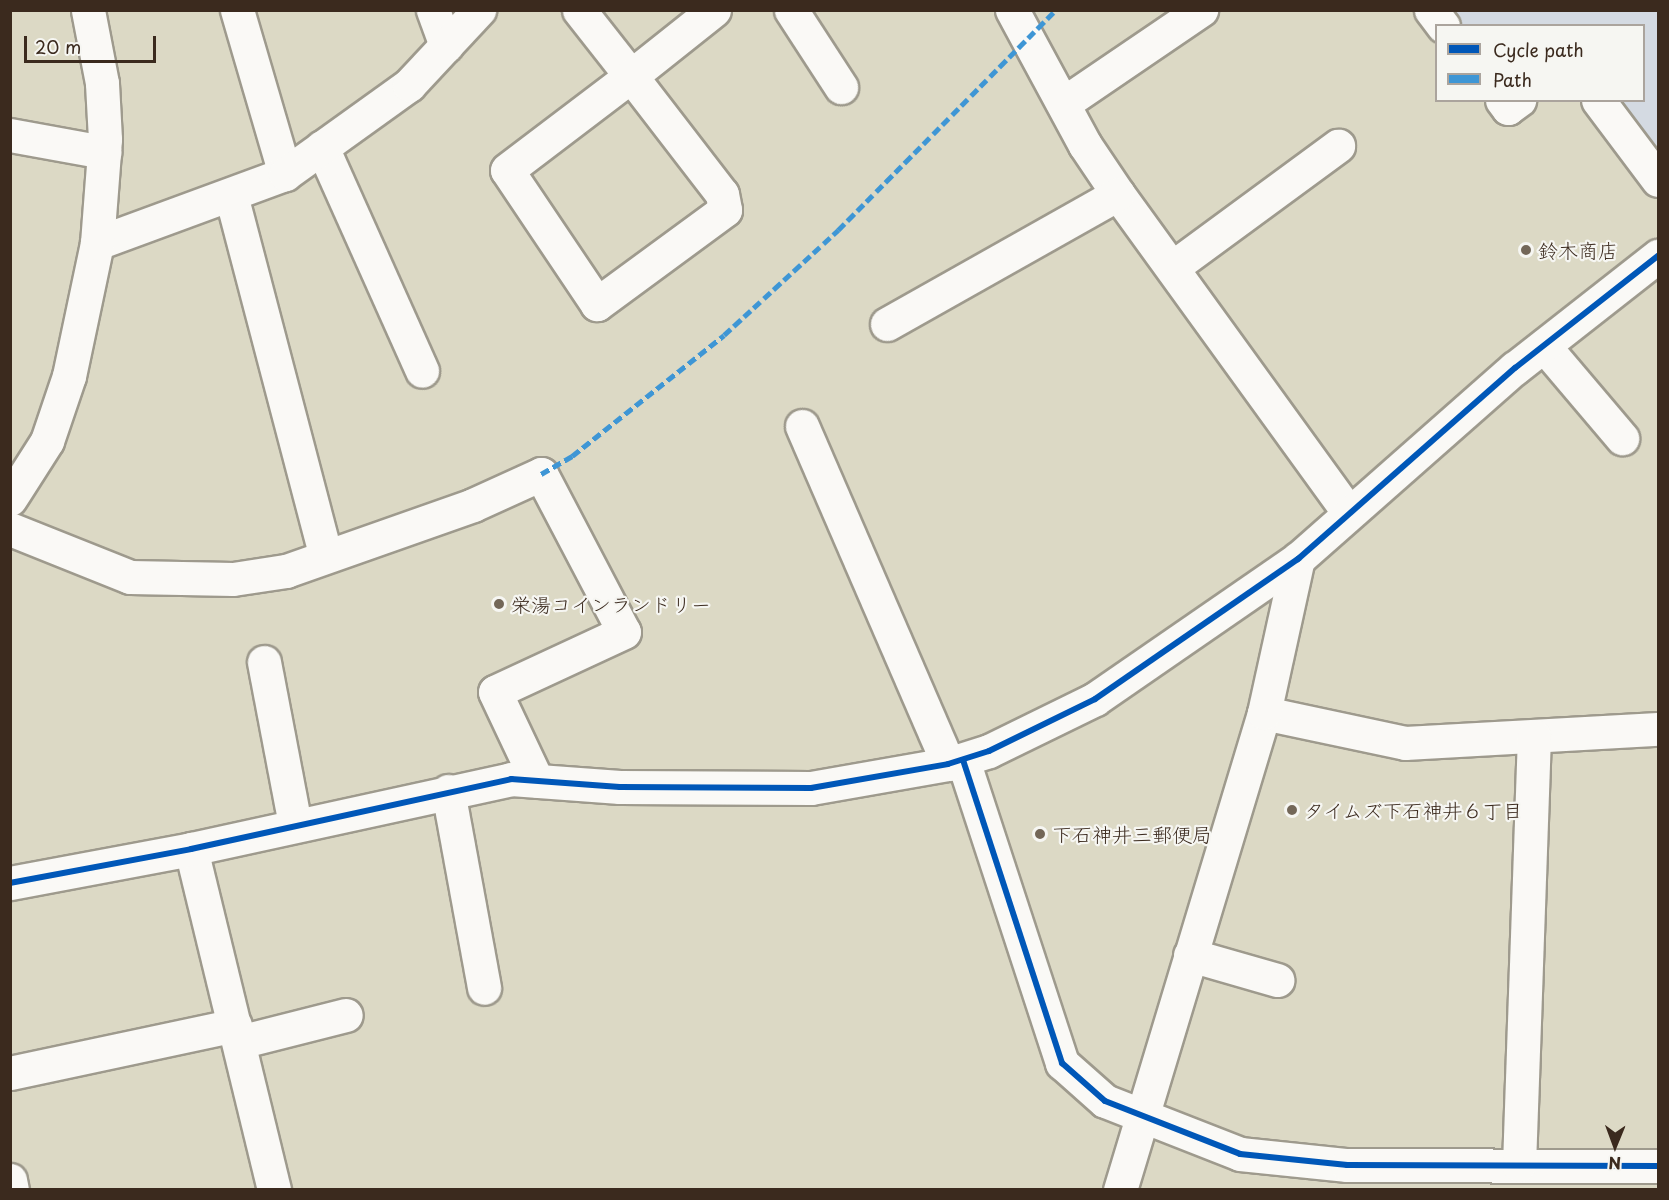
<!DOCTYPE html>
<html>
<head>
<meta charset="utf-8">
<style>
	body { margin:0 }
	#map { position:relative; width:1669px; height:1200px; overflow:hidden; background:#dcd9c5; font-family:"Playpen Sans","Klee One",sans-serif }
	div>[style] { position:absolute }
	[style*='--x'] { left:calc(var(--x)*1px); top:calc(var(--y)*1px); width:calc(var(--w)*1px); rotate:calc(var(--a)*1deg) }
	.built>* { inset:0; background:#d4dae2 }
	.roads { filter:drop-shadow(2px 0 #9e9a8d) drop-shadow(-2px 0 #9e9a8d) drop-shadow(0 2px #9e9a8d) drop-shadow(0 -2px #9e9a8d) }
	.minor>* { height:33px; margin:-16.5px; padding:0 16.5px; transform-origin:16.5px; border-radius:16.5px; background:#faf9f6 }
	.quiet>* { height:4.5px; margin-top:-2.25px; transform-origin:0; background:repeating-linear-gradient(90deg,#3e96d5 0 9px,transparent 0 13.5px) }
	.cycleway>* { height:6px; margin:-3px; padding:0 3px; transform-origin:3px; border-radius:3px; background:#0057b8 }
	.dots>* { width:16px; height:16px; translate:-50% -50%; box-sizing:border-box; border:3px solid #f6f6f2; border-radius:50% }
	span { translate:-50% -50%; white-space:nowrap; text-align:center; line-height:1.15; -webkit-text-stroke:4.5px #f6f6f2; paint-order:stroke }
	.poi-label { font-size:20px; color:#3b2a1e }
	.left { translate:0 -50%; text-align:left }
	.frame { position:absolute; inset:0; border:12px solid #3b2a1e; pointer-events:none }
	.legend { position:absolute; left:1435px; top:24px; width:210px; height:78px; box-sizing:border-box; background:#f6f6f2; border:2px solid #aba49d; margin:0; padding:8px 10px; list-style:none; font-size:18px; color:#3b2a1e }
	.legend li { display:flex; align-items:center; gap:12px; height:30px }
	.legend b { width:30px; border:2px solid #aba49d }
	.north { position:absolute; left:1585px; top:1116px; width:60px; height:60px; -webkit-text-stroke:4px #f6f6f2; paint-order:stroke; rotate:181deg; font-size:16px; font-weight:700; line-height:24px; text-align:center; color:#3b2a1e }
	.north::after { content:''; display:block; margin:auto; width:21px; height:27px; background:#3b2a1e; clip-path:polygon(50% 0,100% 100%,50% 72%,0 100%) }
	.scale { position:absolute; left:24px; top:36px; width:132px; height:27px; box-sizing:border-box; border:3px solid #3b2a1e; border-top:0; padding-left:8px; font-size:18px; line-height:21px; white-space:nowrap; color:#3b2a1e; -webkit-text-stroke:4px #f6f6f2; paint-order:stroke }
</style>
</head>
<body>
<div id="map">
	<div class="built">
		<i style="clip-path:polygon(1447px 11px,1658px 11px,1658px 157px,1613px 101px,1644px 100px,1644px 26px,1459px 25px)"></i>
	</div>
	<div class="roads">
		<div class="minor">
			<i style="--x:237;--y:10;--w:171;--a:73.7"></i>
			<i style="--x:433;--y:10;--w:38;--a:70"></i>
			<i style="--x:579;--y:10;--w:84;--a:51.8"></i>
			<i style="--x:631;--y:76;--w:149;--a:52.4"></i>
			<i style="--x:722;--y:194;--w:16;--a:79"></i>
			<i style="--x:725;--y:210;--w:159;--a:143.7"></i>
			<i style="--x:597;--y:304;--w:161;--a:-123.9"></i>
			<i style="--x:507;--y:170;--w:156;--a:-37.2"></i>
			<i style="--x:631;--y:76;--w:106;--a:-38.5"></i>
			<i style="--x:791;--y:10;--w:92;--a:57"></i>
			<i style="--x:1012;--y:10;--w:153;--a:61.6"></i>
			<i style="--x:1085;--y:145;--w:59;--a:56"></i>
			<i style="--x:1118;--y:194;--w:394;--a:54.1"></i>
			<i style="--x:1431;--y:10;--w:20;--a:53"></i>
			<i style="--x:1502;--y:100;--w:10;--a:53"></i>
			<i style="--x:1508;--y:108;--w:14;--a:-36"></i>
			<i style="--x:1598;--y:100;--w:100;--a:53.1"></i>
			<i style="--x:1064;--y:103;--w:166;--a:-34.2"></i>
			<i style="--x:10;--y:135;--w:96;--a:10.3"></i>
			<i style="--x:322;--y:147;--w:245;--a:65.9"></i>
			<i style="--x:231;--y:195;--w:373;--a:75.3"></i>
			<i style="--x:97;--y:243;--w:200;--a:-20.2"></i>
			<i style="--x:285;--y:174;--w:153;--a:-35.7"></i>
			<i style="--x:409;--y:85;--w:103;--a:-47"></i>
			<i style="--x:1173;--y:267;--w:205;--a:-36.3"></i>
			<i style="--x:887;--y:324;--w:265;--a:-29.4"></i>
			<i style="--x:1544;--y:346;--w:121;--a:49.7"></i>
			<i style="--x:802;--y:426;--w:368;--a:66.6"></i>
			<i style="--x:10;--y:499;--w:69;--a:-57.5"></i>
			<i style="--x:47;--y:441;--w:69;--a:-71.3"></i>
			<i style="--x:69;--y:376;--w:136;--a:-78.1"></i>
			<i style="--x:97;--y:243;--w:104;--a:-85.6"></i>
			<i style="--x:105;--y:139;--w:56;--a:-93.1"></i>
			<i style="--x:102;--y:83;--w:74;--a:-100.9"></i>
			<i style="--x:10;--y:529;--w:129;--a:21.8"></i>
			<i style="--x:130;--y:577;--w:103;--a:1.1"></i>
			<i style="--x:233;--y:579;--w:54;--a:-8.6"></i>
			<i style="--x:286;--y:571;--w:198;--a:-19.4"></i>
			<i style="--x:473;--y:505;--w:75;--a:-24.5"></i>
			<i style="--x:541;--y:474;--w:178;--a:62.3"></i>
			<i style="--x:624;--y:632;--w:142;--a:155.1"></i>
			<i style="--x:495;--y:692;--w:98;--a:64.7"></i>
			<i style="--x:264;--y:662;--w:166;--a:79.2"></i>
			<i style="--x:1264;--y:713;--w:144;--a:12"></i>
			<i style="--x:1405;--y:743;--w:253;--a:-3.2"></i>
			<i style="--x:963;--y:760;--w:319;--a:71.9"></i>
			<i style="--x:1062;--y:1063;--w:57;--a:41.5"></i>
			<i style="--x:1105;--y:1101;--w:145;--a:21.4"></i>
			<i style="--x:1240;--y:1154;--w:108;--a:5.9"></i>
			<i style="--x:1347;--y:1165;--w:311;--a:0.2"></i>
			<i style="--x:448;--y:791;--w:200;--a:79.6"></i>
			<i style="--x:191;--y:849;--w:351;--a:76.3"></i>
			<i style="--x:10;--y:883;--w:184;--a:-10.6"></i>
			<i style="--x:191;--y:849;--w:328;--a:-12.3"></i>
			<i style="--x:511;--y:779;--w:109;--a:4.2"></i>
			<i style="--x:620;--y:787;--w:191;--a:0.3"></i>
			<i style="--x:811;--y:788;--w:139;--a:-9.9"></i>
			<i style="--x:948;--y:764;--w:43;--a:-17.6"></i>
			<i style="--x:989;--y:751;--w:118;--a:-26.1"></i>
			<i style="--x:1095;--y:699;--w:247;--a:-34.6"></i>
			<i style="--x:1298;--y:559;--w:289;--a:-41.4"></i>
			<i style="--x:1515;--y:368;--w:182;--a:-38.1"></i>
			<i style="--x:1190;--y:955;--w:91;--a:16"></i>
			<i style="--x:239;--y:1042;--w:110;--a:-14.2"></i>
			<i style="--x:10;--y:1073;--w:230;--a:-12"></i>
			<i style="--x:1519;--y:1165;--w:429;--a:-88"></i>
			<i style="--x:10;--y:1180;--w:10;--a:79"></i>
			<i style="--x:1120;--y:1190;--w:498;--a:-73.2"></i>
			<i style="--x:1264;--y:713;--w:158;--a:-77.6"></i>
		</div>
	</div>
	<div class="quiet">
		<i style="--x:541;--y:474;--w:36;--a:-30"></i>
		<i style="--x:572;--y:456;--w:194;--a:-38.5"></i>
		<i style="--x:724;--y:335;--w:155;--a:-42.6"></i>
		<i style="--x:838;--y:230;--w:310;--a:-45.3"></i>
	</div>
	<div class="cycleway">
		<i style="--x:963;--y:760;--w:319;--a:71.9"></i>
		<i style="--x:1062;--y:1063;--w:57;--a:41.5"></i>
		<i style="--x:1105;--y:1101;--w:145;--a:21.4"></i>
		<i style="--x:1240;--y:1154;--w:108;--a:5.9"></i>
		<i style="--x:1347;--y:1165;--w:311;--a:0.2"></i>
		<i style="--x:10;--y:883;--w:184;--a:-10.6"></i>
		<i style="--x:191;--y:849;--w:328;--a:-12.3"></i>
		<i style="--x:511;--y:779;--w:109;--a:4.2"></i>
		<i style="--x:620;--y:787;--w:191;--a:0.3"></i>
		<i style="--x:811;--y:788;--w:139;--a:-9.9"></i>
		<i style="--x:948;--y:764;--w:43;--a:-17.6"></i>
		<i style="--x:989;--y:751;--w:118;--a:-26.1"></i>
		<i style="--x:1095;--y:699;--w:247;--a:-34.6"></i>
		<i style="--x:1298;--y:559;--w:289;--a:-41.4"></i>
		<i style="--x:1515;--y:368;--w:182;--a:-38.1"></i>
	</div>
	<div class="dots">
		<i style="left:1526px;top:250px;background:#736758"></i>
		<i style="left:499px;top:604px;background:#736758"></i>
		<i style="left:1292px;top:810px;background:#736758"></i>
		<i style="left:1040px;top:834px;background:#736758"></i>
	</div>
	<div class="poi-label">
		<span class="left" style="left:1538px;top:250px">鈴木商店</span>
		<span class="left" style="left:511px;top:604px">栄湯コインランドリー</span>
		<span class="left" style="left:1304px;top:810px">タイムズ下石神井６丁目</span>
		<span class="left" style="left:1052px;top:834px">下石神井三郵便局</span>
	</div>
	<div class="frame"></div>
	<ul class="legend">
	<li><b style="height:8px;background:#0057b8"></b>Cycle path</li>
	<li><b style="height:8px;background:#3e96d5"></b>Path</li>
	</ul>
	<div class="north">N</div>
	<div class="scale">20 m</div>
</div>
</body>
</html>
